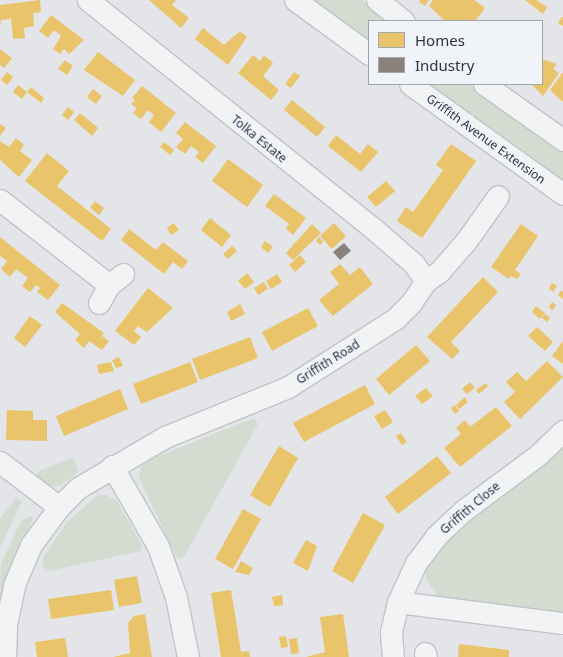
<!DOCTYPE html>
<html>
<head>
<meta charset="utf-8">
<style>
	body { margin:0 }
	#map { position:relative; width:563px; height:657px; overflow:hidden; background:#e3e5e8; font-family:"Noto Sans",sans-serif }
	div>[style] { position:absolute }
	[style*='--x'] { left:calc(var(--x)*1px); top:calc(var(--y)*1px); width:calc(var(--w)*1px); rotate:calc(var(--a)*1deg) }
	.green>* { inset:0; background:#d4dcd2 }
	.homes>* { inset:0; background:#e9c46a }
	.industry>* { inset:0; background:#8a817c }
	.roads { filter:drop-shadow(1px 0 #c1c3c6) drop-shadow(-1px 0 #c1c3c6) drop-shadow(0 1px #c1c3c6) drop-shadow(0 -1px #c1c3c6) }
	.minor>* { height:21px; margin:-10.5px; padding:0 10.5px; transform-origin:10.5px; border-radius:10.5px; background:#f2f3f4 }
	span { translate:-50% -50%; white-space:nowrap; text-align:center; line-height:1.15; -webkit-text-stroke:5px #f0f4f8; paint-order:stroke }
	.street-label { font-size:12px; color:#273444 }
	.legend { position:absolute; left:368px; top:20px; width:175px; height:65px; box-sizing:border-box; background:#f0f4f8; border:1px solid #a0a7b0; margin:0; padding:6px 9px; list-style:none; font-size:15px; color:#273444 }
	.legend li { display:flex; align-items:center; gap:10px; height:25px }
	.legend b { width:25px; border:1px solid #a0a7b0 }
</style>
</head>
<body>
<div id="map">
	<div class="green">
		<i style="clip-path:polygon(310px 0,362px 0,389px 21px,369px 21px,369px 43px)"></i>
		<i style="clip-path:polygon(425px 84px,469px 84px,563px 152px,563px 184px)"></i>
		<i style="clip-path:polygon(254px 418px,258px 424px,185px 555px,181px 559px,176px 556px,139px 478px,140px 469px,146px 461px)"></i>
		<i style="clip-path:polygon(563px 444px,563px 617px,437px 596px,426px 579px,426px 565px,446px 539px,542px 465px)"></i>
		<i style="clip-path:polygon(74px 457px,78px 472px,60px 486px,46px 486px,33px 478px,39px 471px)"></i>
		<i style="clip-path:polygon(98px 495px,106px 495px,117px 501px,142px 545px,140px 551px,49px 571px,42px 566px,43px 558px,67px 522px)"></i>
		<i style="clip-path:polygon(16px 498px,22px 501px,0 548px,0 519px)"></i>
		<i style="clip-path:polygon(31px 516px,33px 518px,0 599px,1px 564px,16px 531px,24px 519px)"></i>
	</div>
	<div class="homes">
		<i style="clip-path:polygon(40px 0,41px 12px,33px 13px,34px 26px,24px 28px,25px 38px,13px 39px,11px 19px,1px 20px,0 27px,0 5px)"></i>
		<i style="clip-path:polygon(149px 0,176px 0,172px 5px,189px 18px,181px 28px)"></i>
		<i style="clip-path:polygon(420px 0,429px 0,425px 6px,419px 2px)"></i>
		<i style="clip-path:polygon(433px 0,474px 0,485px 8px,475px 21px,445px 21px,429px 6px)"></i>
		<i style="clip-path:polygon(525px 0,536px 0,547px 7px,543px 14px)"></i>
		<i style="clip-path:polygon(51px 15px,84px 40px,69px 54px,64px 49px,60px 54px,53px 49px,61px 36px,54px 30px,48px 38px,39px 31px)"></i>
		<i style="clip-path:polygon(562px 17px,563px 17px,563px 26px,558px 23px)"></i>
		<i style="clip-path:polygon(203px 28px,224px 45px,240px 31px,247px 37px,228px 65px,195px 39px)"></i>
		<i style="clip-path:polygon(0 49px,12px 58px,4px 68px,0 65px)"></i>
		<i style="clip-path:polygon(98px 52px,135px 80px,123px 96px,84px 70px)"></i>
		<i style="clip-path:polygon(253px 55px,260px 61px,264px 55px,273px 63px,263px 76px,279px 90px,271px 100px,238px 73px)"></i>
		<i style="clip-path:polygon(542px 59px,557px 64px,553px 69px,559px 73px,543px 96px,531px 84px,542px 84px)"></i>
		<i style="clip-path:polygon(65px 60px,73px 66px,67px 75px,58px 69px)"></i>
		<i style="clip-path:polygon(7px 72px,13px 77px,7px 85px,1px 80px)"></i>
		<i style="clip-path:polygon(294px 72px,300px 76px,291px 88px,285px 84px)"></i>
		<i style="clip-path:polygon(563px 72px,563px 102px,550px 90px)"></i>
		<i style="clip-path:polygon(18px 85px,27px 92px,22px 99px,13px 92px)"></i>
		<i style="clip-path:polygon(142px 86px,176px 113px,161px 132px,149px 122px,154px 115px,148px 110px,141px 119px,133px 113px,137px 108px,131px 104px,135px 100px,132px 98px)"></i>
		<i style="clip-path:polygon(31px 87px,44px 98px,41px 103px,27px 92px)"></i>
		<i style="clip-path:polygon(93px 89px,102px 96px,96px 104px,87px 97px)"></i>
		<i style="clip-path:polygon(292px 100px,325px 127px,317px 137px,284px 110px)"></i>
		<i style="clip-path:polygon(68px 107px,74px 112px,68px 120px,62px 115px)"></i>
		<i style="clip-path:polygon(80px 113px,98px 128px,92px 136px,74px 120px)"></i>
		<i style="clip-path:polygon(185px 122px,216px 146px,203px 163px,195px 157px,199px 152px,191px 146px,185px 154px,176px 147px,183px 139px,176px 133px)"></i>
		<i style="clip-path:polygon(0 124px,6px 128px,0 136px)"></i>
		<i style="clip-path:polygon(336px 135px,360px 154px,368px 144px,378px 152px,361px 172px,328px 146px)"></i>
		<i style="clip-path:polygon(16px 138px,24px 145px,20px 151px,32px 160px,19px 177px,0 160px,0 141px,9px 147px)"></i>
		<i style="clip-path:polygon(164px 142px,174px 150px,170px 155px,160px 147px)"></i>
		<i style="clip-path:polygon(451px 144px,476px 161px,422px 238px,397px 221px,406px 207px,413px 212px,443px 170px,436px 165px)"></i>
		<i style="clip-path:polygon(47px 153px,69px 171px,57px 186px,111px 229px,102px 241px,25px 181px)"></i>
		<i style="clip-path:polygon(228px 159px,263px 185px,247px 207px,212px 181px)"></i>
		<i style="clip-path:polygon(386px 181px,395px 191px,376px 207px,367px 197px)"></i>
		<i style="clip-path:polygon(274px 194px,306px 218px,293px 235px,286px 229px,289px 224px,265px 206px)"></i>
		<i style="clip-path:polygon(95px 201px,104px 208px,99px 215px,90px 208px)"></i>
		<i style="clip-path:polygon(210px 218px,231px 235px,222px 247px,201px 230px)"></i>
		<i style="clip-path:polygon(174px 223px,179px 230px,171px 235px,167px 228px)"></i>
		<i style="clip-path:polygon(334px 223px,346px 236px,332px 249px,320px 236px)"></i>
		<i style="clip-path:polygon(312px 224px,321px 233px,293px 260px,286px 253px)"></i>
		<i style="clip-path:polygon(521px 224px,538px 236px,515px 270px,521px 274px,517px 279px,511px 276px,509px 279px,491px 267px)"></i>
		<i style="clip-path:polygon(129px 229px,156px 250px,163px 242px,188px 261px,182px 269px,173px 262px,164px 274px,121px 240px)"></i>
		<i style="clip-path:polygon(0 237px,60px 285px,48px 300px,37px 292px,40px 288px,36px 285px,30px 292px,22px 286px,28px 278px,16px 269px,10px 277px,1px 269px,7px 261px,0 256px)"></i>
		<i style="clip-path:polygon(319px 237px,323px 242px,320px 245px,316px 241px)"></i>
		<i style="clip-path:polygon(265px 241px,273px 247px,268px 253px,261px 247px)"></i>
		<i style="clip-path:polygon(232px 246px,237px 251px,228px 259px,223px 254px)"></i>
		<i style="clip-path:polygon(300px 255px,306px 262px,295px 272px,289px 265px)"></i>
		<i style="clip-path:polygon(340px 264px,350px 275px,360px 267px,373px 284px,333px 316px,319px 300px,339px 284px,330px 272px)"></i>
		<i style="clip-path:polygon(247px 273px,254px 282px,245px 289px,238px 281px)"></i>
		<i style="clip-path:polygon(277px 274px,282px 282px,271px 289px,266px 281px)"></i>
		<i style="clip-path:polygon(483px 277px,498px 292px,451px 342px,460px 351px,452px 359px,427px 337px)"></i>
		<i style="clip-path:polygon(264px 282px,268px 289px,258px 295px,254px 288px)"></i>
		<i style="clip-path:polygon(552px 283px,557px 286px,553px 292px,549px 288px)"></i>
		<i style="clip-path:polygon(148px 288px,173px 308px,147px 332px,138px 326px,134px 331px,141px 337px,134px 345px,115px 331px)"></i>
		<i style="clip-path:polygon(561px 290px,563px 292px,563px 299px,558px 295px)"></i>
		<i style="clip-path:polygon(552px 302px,556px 305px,553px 310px,549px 308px)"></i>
		<i style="clip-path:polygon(62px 303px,104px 333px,102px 336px,109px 341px,102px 350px,89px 341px,84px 348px,75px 340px,80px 334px,55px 312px)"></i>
		<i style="clip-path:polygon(240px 304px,245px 314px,231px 321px,227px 312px)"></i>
		<i style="clip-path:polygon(536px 306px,545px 313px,540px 319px,532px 312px)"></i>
		<i style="clip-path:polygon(308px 308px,318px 326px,272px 351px,262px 332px)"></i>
		<i style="clip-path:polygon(545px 314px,550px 318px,547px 322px,542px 318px)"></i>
		<i style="clip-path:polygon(30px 316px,42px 325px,25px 347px,14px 338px)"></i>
		<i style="clip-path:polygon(537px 327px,553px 342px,545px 351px,528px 336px)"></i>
		<i style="clip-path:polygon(250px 337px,258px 358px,200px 380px,192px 359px)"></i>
		<i style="clip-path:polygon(563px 341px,563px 364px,552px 356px)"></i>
		<i style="clip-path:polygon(416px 345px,430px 361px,389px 395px,376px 379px)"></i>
		<i style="clip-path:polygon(119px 357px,123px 366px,116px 368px,112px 360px)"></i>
		<i style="clip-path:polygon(547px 361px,563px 377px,520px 419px,504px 402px,515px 392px,506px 382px,517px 372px,526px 381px)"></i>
		<i style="clip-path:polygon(111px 362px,114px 371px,99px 374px,97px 365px)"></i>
		<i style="clip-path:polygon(190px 362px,198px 382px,141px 404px,133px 384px)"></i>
		<i style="clip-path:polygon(470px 382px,475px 388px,467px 394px,462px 389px)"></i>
		<i style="clip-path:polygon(486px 383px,488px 386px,479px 394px,476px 390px)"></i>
		<i style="clip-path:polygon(365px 385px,375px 404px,304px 442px,293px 423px)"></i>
		<i style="clip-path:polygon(426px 388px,433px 396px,422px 404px,415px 396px)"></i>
		<i style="clip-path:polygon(120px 389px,128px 409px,64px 436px,56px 416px)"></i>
		<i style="clip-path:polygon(465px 397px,468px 402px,459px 409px,456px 405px)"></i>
		<i style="clip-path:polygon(455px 405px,459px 411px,455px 414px,451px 408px)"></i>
		<i style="clip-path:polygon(496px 407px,512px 426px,460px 467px,444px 448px,461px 434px,456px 428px,465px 420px,470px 427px)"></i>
		<i style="clip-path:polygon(7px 410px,33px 411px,33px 420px,47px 420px,47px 441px,6px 440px)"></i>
		<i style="clip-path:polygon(385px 410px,393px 422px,382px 429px,374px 416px)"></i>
		<i style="clip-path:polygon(401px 433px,407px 442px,402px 445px,396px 436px)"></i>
		<i style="clip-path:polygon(279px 446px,298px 458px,270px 507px,250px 495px)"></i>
		<i style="clip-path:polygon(437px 456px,451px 473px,398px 514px,385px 497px)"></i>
		<i style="clip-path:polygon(243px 509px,261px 519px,233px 569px,215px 559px)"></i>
		<i style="clip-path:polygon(363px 513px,385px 525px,353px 583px,332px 571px)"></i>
		<i style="clip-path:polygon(306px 540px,317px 546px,308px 571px,293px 563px)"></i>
		<i style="clip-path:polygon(241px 561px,253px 568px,249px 575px,235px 572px)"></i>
		<i style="clip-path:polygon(137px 576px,142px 603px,119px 607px,114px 580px)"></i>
		<i style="clip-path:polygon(111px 590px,114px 610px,51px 619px,48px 599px)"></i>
		<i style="clip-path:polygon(231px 590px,241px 652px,249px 651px,250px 657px,221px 657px,211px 593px)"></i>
		<i style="clip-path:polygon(282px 595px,283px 605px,274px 606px,272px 597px)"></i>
		<i style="clip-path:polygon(145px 614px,152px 657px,113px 657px,130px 653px,128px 623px,134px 616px)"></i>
		<i style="clip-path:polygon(343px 614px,349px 657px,306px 657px,325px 652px,320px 617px)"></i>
		<i style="clip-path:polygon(286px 636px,288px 647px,281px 648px,279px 637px)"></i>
		<i style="clip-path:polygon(65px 638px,68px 657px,37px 657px,35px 642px)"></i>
		<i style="clip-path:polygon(297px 638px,299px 653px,291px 654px,289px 639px)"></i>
		<i style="clip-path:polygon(459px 644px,509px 650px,509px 657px,458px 657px)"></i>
	</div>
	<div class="industry">
		<i style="clip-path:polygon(344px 243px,351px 251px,340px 260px,333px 252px)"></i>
	</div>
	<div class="roads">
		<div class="minor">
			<i style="--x:88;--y:0;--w:368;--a:38.7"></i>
			<i style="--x:375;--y:230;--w:52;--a:41.1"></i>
			<i style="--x:414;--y:264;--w:21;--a:55"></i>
			<i style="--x:295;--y:0;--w:92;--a:36.1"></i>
			<i style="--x:377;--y:0;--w:34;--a:38"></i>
			<i style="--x:410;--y:84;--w:188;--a:35.7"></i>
			<i style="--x:484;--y:84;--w:97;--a:35.3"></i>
			<i style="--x:0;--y:200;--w:138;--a:37.9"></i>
			<i style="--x:99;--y:303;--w:21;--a:-61"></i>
			<i style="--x:109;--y:285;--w:18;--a:-38"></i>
			<i style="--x:0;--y:462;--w:74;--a:37.3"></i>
			<i style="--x:112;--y:466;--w:92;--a:60.1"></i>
			<i style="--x:158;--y:546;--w:54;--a:70.6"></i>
			<i style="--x:176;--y:597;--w:61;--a:78.7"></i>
			<i style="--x:398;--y:602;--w:166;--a:7.3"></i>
			<i style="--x:425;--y:653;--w:4;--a:76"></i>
			<i style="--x:5;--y:657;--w:33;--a:-88"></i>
			<i style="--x:6;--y:624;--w:40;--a:-78"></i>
			<i style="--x:14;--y:585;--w:43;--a:-67"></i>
			<i style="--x:31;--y:545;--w:47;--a:-53.6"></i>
			<i style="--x:59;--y:507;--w:27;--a:-45"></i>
			<i style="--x:78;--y:488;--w:101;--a:-30.4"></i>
			<i style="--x:165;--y:437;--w:133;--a:-22.1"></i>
			<i style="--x:288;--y:387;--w:127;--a:-32.4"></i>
			<i style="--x:395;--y:319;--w:23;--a:-45"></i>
			<i style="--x:411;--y:303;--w:27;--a:-56"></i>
			<i style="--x:426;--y:281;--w:16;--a:-35"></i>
			<i style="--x:439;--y:272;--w:41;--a:-48.9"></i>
			<i style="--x:466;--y:241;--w:55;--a:-54.6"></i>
			<i style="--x:393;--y:657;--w:25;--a:-95"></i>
			<i style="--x:391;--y:632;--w:31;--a:-77"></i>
			<i style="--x:398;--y:602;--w:43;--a:-65.2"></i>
			<i style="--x:416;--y:563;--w:34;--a:-53"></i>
			<i style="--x:436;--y:536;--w:38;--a:-43"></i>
			<i style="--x:464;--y:510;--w:92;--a:-36.6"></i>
			<i style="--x:538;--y:455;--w:35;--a:-44"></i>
		</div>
	</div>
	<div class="street-label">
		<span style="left:259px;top:139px;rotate:39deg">Tolka Estate</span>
		<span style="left:486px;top:139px;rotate:36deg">Griffith Avenue Extension</span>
		<span style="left:328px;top:362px;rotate:-32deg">Griffith Road</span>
		<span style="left:470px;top:508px;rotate:-40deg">Griffith Close</span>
	</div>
	<ul class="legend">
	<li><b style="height:14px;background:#e9c46a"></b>Homes</li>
	<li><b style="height:14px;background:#8a817c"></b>Industry</li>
	</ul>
</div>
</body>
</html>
